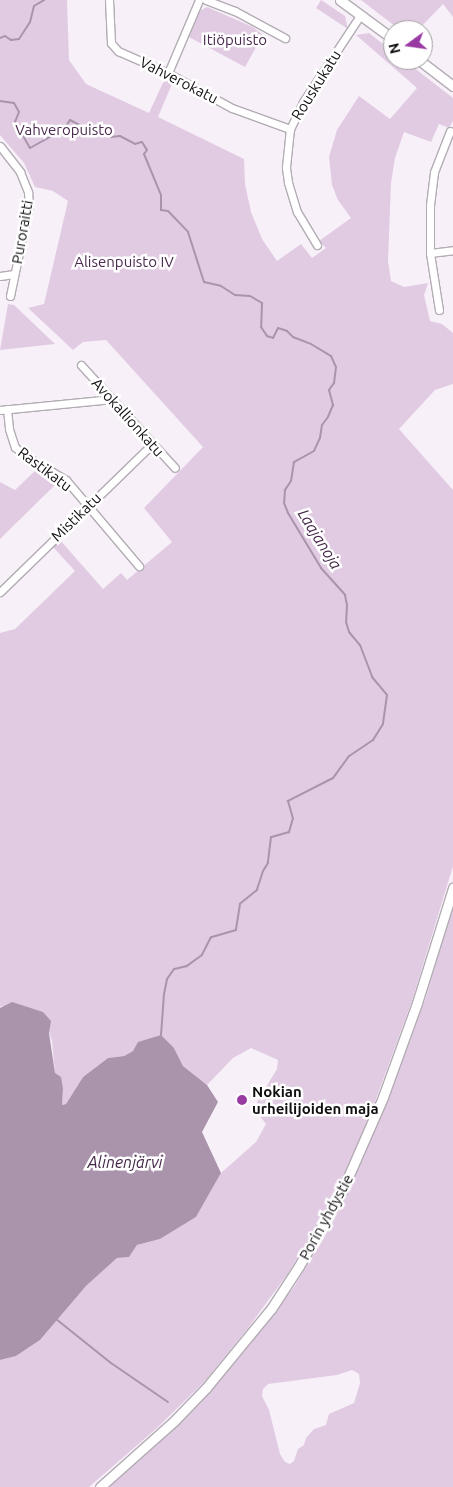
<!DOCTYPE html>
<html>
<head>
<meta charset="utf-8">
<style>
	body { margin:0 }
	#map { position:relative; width:453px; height:1487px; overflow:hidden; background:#f8f0f8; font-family:Ubuntu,sans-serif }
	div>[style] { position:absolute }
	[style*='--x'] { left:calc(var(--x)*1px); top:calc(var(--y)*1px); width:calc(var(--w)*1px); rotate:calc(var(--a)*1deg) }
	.green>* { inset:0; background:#e1cbe3 }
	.water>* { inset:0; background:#aa94ac }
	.stream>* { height:2px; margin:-1px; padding:0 1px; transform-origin:1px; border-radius:1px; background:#aa94ac }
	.roads { filter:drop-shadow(1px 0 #b3acb4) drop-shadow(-1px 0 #b3acb4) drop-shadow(0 1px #b3acb4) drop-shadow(0 -1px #b3acb4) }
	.minor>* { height:7px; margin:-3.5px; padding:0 3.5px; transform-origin:3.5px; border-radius:3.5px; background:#fff }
	.secondary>* { height:9px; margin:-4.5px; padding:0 4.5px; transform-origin:4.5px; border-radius:4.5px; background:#fff }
	.dots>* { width:14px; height:14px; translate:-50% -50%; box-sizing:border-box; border:2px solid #fff; border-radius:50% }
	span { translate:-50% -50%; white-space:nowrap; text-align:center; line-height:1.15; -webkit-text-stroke:5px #fff; paint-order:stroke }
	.park-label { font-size:15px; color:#4a2a4e }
	.street-label { font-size:15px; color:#110e11 }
	.poi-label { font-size:15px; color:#110e11; font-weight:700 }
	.left { translate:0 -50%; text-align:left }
	.water-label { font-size:16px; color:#432447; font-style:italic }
	.north { position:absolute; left:383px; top:20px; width:50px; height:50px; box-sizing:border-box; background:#fff; border:1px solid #a09fa0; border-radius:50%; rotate:256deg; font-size:14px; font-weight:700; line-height:20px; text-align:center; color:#110e11 }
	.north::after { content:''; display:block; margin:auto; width:18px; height:22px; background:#993aa3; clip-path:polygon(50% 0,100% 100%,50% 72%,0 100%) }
</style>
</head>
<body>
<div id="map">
	<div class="green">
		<i style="clip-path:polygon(0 0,67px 0,69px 60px,86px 84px,149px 113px,166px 76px,174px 79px,158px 117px,244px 159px,245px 184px,251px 212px,262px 239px,277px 261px,301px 244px,312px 258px,326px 248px,319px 241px,351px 218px,338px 200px,332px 185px,329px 157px,337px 130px,359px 96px,390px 119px,417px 88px,356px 35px,369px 33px,393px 52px,393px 60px,404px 60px,453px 98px,453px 121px,449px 128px,439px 124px,431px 142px,404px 132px,395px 158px,391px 183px,388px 261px,391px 281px,404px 287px,428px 283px,424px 295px,430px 321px,442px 324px,453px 333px,453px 384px,435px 390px,399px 429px,453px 490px,453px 866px,412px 1001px,372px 1110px,343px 1178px,319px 1221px,289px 1272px,248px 1328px,206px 1380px,157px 1428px,89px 1487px,0 1487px,0 1360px,16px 1356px,40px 1340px,86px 1286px,117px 1258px,129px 1257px,137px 1245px,160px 1239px,196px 1217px,221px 1173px,256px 1142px,266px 1124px,259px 1115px,257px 1102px,277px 1069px,278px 1060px,251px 1048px,233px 1058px,207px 1085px,183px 1066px,174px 1048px,133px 1051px,124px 1056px,108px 1058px,83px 1077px,66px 1104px,62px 1105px,63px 1089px,55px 1073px,52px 1041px,43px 1012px,1px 1006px,0 1008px,0 633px,15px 629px,75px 571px,53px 547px,60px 540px,103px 589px,121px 573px,127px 580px,172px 542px,144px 508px,203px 447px,106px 340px,83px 342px,73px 350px,28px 308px,44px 304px,68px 201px,53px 191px,35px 187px,24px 163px,0 135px)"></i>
		<i style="clip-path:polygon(321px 0,345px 16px,348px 29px,316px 8px)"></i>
		<i style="clip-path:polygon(361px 0,453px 0,453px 17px,443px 4px,418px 30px,400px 30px)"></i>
		<i style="clip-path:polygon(207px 7px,253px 27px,263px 35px,245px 67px,187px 36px,201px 10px)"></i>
		<i style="clip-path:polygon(8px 304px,14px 305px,55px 344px,0 350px)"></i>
		<i style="clip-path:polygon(37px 469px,58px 482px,0 539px,0 482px,15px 490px)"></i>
		<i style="clip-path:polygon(evenodd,453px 904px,453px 1487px,107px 1487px,198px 1405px,242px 1354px,294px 1287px,331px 1225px,362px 1159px,394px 1083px,426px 997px,453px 904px,352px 1370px,359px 1374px,360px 1383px,354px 1403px,329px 1414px,326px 1425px,314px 1429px,306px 1438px,304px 1445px,298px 1449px,294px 1461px,290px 1464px,285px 1462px,280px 1454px,269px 1410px,262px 1396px,263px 1389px,268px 1384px,337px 1375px,352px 1370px)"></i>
	</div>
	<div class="water">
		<i style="clip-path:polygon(12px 1002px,43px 1012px,51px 1021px,49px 1033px,55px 1073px,61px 1077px,63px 1089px,62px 1105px,66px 1104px,83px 1077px,108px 1058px,124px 1056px,133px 1051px,138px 1042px,161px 1035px,174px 1048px,183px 1066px,207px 1085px,218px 1102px,202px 1132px,221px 1173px,196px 1217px,160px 1239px,137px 1245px,129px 1257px,117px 1258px,86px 1286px,40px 1340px,16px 1356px,0 1360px,0 1008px)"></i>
	</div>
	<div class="stream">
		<i style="--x:0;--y:38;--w:5;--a:-22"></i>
		<i style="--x:5;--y:36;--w:7;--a:34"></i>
		<i style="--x:11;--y:40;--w:8;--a:-7"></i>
		<i style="--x:19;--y:39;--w:20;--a:-57"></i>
		<i style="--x:30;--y:22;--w:16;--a:-76"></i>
		<i style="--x:34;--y:6;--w:12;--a:-31"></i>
		<i style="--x:0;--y:101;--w:14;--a:8"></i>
		<i style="--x:14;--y:103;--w:10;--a:61"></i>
		<i style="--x:19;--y:112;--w:11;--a:112"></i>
		<i style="--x:15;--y:122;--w:30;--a:60"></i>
		<i style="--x:30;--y:148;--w:39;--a:-29"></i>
		<i style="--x:64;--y:129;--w:11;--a:-56"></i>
		<i style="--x:70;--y:120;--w:19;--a:28"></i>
		<i style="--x:87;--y:129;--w:16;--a:-7"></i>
		<i style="--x:103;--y:127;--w:13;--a:51"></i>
		<i style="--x:111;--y:137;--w:9;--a:-6"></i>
		<i style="--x:120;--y:136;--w:17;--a:28"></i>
		<i style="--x:135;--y:144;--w:7;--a:-16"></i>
		<i style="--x:142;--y:142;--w:9;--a:58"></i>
		<i style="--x:147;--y:150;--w:5;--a:127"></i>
		<i style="--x:144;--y:154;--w:44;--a:67.5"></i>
		<i style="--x:161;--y:195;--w:15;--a:90"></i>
		<i style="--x:161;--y:210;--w:7;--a:8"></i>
		<i style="--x:168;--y:211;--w:29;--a:46"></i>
		<i style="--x:188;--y:232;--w:52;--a:72.3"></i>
		<i style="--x:204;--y:282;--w:17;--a:13"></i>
		<i style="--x:221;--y:286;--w:17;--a:33"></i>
		<i style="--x:235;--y:295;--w:15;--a:4"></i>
		<i style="--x:250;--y:296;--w:14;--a:30"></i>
		<i style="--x:262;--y:303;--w:24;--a:92"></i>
		<i style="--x:261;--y:327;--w:11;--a:56"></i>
		<i style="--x:267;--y:336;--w:6;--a:18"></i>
		<i style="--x:273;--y:338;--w:11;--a:-63"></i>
		<i style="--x:278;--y:328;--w:9;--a:18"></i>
		<i style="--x:287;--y:331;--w:8;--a:45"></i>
		<i style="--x:293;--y:337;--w:19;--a:21"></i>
		<i style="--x:311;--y:344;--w:23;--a:31"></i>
		<i style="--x:331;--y:356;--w:12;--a:66"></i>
		<i style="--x:336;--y:367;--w:16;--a:97"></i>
		<i style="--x:334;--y:383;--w:9;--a:126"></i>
		<i style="--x:329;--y:390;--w:16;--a:75"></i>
		<i style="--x:333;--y:405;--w:13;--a:113"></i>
		<i style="--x:328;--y:417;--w:10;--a:127"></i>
		<i style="--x:322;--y:425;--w:13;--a:99"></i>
		<i style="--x:320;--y:438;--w:14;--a:115"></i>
		<i style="--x:314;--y:451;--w:23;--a:151"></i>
		<i style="--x:294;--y:462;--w:19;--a:99"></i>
		<i style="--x:291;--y:481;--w:11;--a:124"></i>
		<i style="--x:285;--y:490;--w:13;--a:94"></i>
		<i style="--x:284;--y:503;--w:11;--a:68"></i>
		<i style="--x:288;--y:513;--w:64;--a:59"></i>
		<i style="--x:321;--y:568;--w:36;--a:48"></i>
		<i style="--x:345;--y:595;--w:10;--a:79"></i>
		<i style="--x:347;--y:605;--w:17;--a:93"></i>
		<i style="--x:346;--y:622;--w:10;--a:73"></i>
		<i style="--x:349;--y:632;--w:17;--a:50"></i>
		<i style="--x:360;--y:645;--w:34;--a:69"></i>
		<i style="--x:372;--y:677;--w:23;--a:50"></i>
		<i style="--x:387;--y:695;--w:29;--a:98"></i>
		<i style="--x:383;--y:724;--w:19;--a:122"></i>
		<i style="--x:373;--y:740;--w:29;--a:146"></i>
		<i style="--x:349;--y:756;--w:27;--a:126"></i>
		<i style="--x:333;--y:778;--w:51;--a:152.9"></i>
		<i style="--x:288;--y:801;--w:18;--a:74"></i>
		<i style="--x:293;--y:818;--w:15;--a:106"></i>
		<i style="--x:289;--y:832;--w:19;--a:164"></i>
		<i style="--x:271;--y:837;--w:26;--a:97"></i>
		<i style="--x:268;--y:863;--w:9;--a:122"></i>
		<i style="--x:263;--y:871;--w:20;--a:108"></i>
		<i style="--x:257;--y:890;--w:22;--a:141"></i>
		<i style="--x:240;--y:904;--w:26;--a:99"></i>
		<i style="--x:236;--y:930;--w:26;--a:164"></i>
		<i style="--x:211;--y:937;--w:20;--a:117"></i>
		<i style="--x:202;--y:955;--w:19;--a:144"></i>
		<i style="--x:187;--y:966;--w:13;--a:167"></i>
		<i style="--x:174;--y:969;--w:12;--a:125"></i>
		<i style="--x:167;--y:979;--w:15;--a:101"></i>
		<i style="--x:164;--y:994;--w:41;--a:94.2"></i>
		<i style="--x:56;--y:1319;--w:70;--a:38.7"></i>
		<i style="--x:111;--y:1363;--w:69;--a:34.4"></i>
	</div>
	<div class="roads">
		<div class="minor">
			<i style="--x:109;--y:0;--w:43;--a:87.3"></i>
			<i style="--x:111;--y:43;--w:11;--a:49"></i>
			<i style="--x:118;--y:51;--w:55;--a:23.7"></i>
			<i style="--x:168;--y:73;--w:73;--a:28.7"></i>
			<i style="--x:232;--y:108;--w:62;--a:19.9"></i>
			<i style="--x:206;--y:0;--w:31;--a:21"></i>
			<i style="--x:235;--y:11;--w:57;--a:28.4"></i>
			<i style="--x:168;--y:73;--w:79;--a:-67"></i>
			<i style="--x:0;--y:146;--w:33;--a:52"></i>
			<i style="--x:20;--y:172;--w:22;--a:68"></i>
			<i style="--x:28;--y:192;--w:13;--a:86"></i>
			<i style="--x:29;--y:205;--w:93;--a:101.8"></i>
			<i style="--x:317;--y:245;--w:39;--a:-121"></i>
			<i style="--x:297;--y:212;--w:31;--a:-107"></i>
			<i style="--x:288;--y:182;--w:15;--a:-98"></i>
			<i style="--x:286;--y:167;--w:38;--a:-84"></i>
			<i style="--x:290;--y:129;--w:30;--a:-64"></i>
			<i style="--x:303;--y:102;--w:105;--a:-56.6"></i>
			<i style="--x:430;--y:253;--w:23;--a:-7"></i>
			<i style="--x:0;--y:276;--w:14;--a:-8"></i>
			<i style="--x:439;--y:310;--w:58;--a:-99"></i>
			<i style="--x:430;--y:253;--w:48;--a:-90"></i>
			<i style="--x:430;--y:205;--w:33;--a:-83"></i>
			<i style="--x:434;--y:172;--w:44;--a:-68.7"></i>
			<i style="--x:81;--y:365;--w:139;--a:47.6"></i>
			<i style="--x:7;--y:409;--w:20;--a:84"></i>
			<i style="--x:9;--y:429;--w:19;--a:72"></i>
			<i style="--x:15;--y:447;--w:12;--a:42"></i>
			<i style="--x:24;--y:455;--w:49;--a:30.8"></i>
			<i style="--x:66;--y:480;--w:113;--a:49.7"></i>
			<i style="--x:0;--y:410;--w:113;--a:-5.6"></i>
			<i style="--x:0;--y:592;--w:212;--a:-44.2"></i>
		</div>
		<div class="secondary">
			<i style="--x:340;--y:0;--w:66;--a:36.3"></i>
			<i style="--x:419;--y:60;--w:43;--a:37.4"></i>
			<i style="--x:100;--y:1487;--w:99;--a:-41.7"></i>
			<i style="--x:174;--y:1421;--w:46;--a:-45.9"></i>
			<i style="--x:206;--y:1388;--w:102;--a:-50.6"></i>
			<i style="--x:271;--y:1309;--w:51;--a:-56.9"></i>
			<i style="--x:299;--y:1266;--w:86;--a:-60.2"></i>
			<i style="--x:342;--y:1191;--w:103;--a:-66.4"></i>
			<i style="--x:383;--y:1097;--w:100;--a:-70.1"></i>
			<i style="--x:417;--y:1003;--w:121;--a:-72.6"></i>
		</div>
	</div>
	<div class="dots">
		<i style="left:242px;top:1100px;background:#993aa3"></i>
	</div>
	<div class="park-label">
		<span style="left:235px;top:40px">Itiöpuisto</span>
		<span style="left:64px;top:130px">Vahveropuisto</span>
		<span style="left:124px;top:262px">Alisenpuisto IV</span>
	</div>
	<div class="street-label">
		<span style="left:179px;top:80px;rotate:27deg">Vahverokatu</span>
		<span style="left:316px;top:85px;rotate:-58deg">Rouskukatu</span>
		<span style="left:22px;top:232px;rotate:-80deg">Puroraitti</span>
		<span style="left:128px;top:417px;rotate:48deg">Avokallionkatu</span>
		<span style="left:45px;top:469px;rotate:37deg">Rastikatu</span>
		<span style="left:76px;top:517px;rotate:-44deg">Mistikatu</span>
		<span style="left:326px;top:1217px;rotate:-61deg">Porin yhdystie</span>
	</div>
	<div class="poi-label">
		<span class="left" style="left:252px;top:1100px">Nokian<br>urheilijoiden maja</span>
	</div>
	<div class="water-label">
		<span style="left:320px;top:539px;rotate:58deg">Laajanoja</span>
		<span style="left:125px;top:1162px">Alinenjärvi</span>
	</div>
	<div class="north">N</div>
</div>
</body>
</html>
